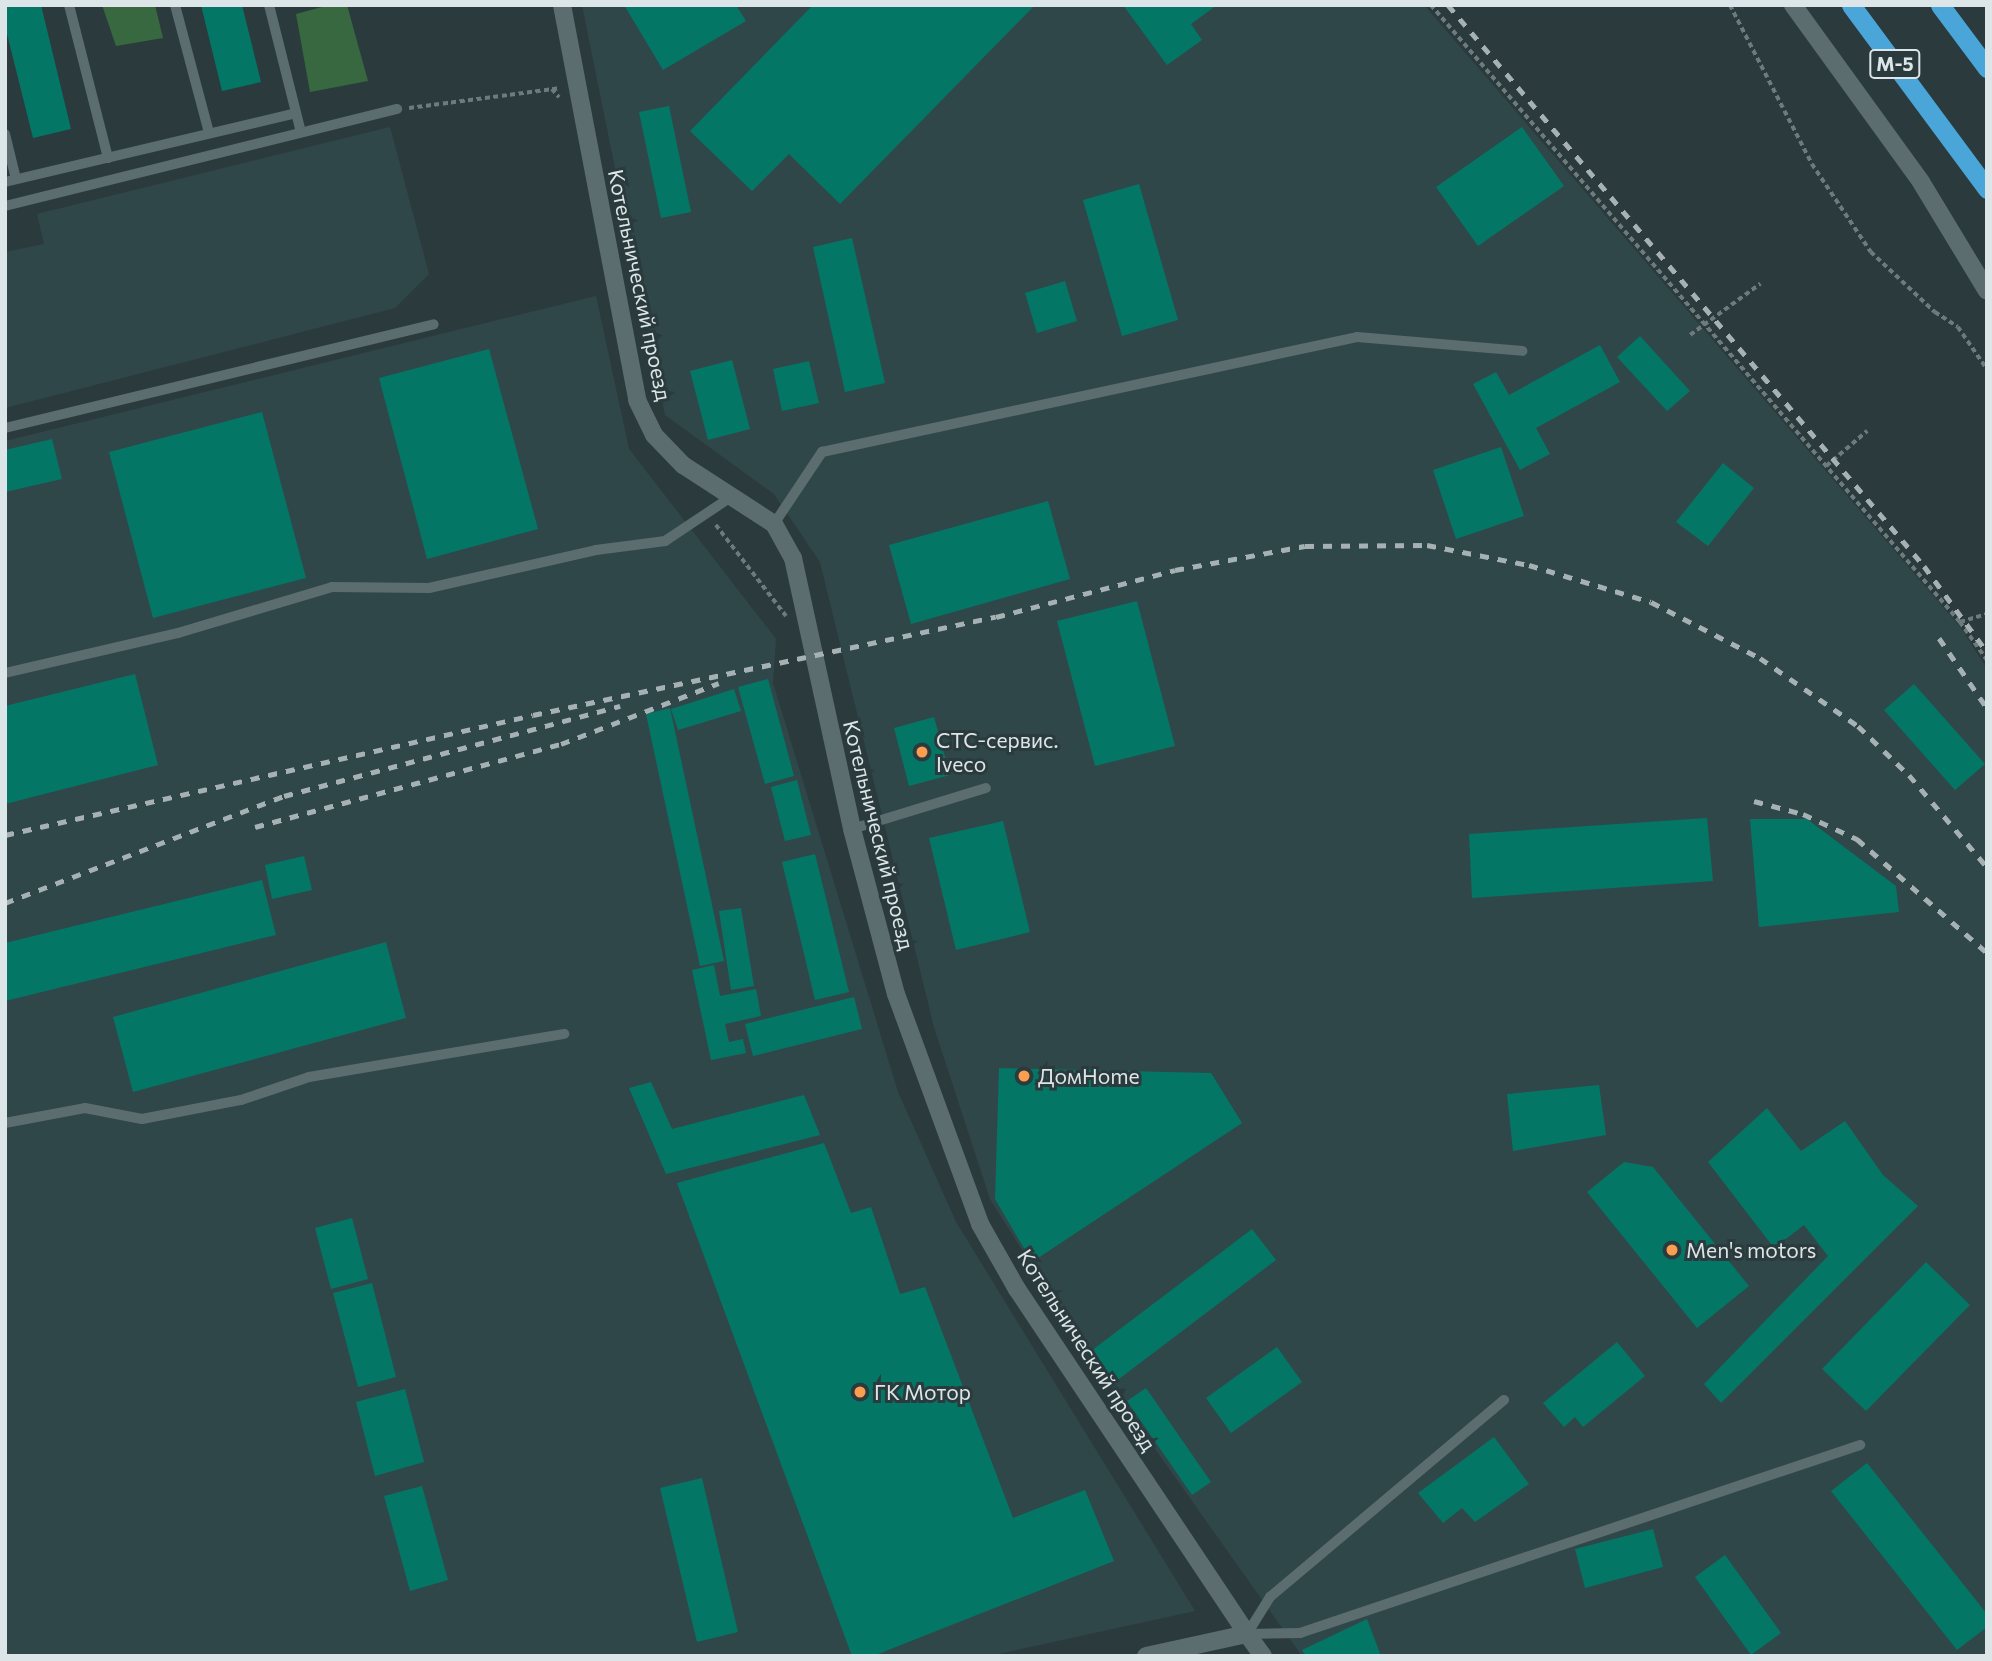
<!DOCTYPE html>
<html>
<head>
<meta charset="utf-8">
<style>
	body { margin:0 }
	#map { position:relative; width:1992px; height:1661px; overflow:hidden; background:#2b3b3d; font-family:Commissioner,sans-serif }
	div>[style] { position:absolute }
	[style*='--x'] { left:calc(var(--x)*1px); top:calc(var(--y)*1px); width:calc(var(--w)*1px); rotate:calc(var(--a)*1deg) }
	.built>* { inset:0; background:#30474a }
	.green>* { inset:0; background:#38683f }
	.building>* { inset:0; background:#047665 }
	.path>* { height:3.5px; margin-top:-1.75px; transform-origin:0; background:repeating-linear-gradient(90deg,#6e7b7d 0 5px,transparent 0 8.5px) }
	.service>* { height:10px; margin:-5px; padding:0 5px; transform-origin:5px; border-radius:5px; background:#5c6d6f }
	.minor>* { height:18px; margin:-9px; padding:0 9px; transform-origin:9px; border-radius:9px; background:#5c6d6f }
	.tertiary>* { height:18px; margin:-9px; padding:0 9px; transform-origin:9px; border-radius:9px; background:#5c6d6f }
	.secondary>* { height:18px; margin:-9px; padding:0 9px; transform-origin:9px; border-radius:9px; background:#5c6d6f }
	.trunk>* { height:19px; margin:-9.5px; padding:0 9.5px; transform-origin:9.5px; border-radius:9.5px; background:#4aa6d8 }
	.rail>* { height:5px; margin-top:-2.5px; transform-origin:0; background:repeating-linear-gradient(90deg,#a6b1b3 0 9px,transparent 0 18px) }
	.dots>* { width:19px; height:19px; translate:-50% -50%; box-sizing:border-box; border:4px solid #2b3b3d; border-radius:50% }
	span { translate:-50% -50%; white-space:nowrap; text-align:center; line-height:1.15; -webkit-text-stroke:6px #2b3b3d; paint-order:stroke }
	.shield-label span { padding:2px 5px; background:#2b3b3d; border:2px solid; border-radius:5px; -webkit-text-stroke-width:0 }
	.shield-label { font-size:19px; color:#dce5e7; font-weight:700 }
	.street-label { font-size:21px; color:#dce5e7 }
	.poi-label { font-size:21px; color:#dce5e7 }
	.left { translate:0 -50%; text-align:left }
	.frame { position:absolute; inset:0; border:7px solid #dce5e7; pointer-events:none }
</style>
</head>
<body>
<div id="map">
	<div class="built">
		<i style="clip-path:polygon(582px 5px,1424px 5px,1961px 628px,1987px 669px,1987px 1656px,1302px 1656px,1087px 1353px,990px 1199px,934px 1027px,820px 562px,774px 494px,665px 415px)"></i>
		<i style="clip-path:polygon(390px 127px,429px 274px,395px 308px,5px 408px,5px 252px,44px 244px,37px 214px)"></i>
		<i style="clip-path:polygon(596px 296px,629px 449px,776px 639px,773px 683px,898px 1092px,956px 1222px,1195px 1611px,989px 1656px,5px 1656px,5px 441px)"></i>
	</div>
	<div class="green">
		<i style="clip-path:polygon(102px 5px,155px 5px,163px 38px,116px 46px)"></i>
		<i style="clip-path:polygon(329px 5px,347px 5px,368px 81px,310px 92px,296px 14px)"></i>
	</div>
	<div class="building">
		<i style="clip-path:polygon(5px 5px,41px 5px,71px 129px,33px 138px,5px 26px)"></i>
		<i style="clip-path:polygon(201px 5px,242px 5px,261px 82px,222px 91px)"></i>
		<i style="clip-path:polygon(624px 5px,736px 5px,746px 21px,663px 70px)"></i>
		<i style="clip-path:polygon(813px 5px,1035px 5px,840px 204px,789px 154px,752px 191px,690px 131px)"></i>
		<i style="clip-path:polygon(1123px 5px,1217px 5px,1191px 24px,1202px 40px,1167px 65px)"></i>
		<i style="clip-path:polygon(669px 106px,691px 212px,661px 218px,639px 112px)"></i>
		<i style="clip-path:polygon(1522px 127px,1564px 186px,1478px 246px,1436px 187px)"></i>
		<i style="clip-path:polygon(1139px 184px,1178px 320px,1122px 336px,1083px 200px)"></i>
		<i style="clip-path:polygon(852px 238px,885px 383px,845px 392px,813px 247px)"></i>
		<i style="clip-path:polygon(1065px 281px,1077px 321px,1037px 333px,1025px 293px)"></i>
		<i style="clip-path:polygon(1640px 336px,1690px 391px,1667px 411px,1617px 357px)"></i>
		<i style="clip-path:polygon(1600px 345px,1620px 382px,1536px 428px,1550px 454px,1520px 470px,1473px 384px,1496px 372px,1509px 395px)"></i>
		<i style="clip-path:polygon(489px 349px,538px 529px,427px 559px,379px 378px)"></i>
		<i style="clip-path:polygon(732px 360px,750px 429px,708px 440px,690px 371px)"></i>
		<i style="clip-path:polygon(809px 361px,819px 403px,782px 411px,773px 369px)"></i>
		<i style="clip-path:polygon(262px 412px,306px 578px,153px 618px,109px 452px)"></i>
		<i style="clip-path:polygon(52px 439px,62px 479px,5px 492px,5px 450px)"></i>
		<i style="clip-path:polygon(1501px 447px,1524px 516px,1456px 539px,1433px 470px)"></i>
		<i style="clip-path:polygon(1723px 463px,1754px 488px,1708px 546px,1676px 522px)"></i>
		<i style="clip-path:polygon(1048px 501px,1070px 579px,911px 624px,889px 545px)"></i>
		<i style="clip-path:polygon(1137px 601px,1175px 746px,1095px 766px,1057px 621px)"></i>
		<i style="clip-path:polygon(135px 674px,158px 765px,5px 804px,5px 706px)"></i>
		<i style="clip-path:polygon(768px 679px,794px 776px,765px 784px,738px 687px)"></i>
		<i style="clip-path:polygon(1914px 684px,1985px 764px,1955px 790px,1884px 710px)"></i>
		<i style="clip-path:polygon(734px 689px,741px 711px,678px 730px,671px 709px)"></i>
		<i style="clip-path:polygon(670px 708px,724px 961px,700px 966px,646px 714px)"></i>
		<i style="clip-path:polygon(934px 717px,950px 775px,909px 786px,894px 728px)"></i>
		<i style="clip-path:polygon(797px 780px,811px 835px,785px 841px,771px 787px)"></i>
		<i style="clip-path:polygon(1707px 818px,1713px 881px,1472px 898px,1469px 834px)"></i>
		<i style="clip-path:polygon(1750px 819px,1807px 819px,1896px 886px,1899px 912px,1759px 927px)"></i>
		<i style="clip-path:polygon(1003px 821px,1030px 932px,956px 950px,929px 838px)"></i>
		<i style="clip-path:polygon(815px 854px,849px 992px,815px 1000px,782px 862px)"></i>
		<i style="clip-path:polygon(304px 856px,312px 890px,272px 899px,265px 865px)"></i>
		<i style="clip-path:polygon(262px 880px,276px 935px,5px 1001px,5px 943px)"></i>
		<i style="clip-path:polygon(741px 908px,754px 986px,731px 990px,719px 911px)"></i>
		<i style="clip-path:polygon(386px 942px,406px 1018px,133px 1092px,113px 1017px)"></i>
		<i style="clip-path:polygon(714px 965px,720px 996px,756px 989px,761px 1016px,725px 1024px,729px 1042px,743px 1039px,746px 1053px,711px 1060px,692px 970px)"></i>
		<i style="clip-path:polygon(854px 997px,862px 1029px,753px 1056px,745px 1024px)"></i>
		<i style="clip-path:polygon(999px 1068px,1211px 1073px,1242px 1123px,1032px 1262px,995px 1199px)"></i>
		<i style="clip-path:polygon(651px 1082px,672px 1129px,804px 1095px,820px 1135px,666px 1174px,629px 1088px)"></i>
		<i style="clip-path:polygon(1599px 1085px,1606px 1135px,1513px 1151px,1507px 1094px)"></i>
		<i style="clip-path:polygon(1767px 1108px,1801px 1151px,1845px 1121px,1883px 1175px,1918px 1206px,1721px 1403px,1704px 1384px,1828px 1256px,1804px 1225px,1774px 1248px,1708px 1162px)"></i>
		<i style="clip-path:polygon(824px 1143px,851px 1213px,871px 1207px,900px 1294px,925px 1287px,1013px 1518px,1085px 1490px,1114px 1561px,873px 1656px,852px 1656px,677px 1183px)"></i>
		<i style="clip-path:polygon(1624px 1162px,1653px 1167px,1749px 1286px,1697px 1328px,1587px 1192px)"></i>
		<i style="clip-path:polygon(352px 1218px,368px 1279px,331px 1289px,315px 1228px)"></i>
		<i style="clip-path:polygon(1252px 1229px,1276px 1260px,1115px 1382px,1091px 1351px)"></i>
		<i style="clip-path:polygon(1926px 1262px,1970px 1305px,1866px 1411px,1822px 1369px)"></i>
		<i style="clip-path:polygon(372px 1283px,396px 1377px,358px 1387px,333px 1293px)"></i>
		<i style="clip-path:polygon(1617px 1342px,1645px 1376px,1583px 1427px,1575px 1417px,1564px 1427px,1543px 1403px)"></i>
		<i style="clip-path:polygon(1277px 1347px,1302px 1382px,1231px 1433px,1206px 1398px)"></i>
		<i style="clip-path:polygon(1146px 1388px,1211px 1482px,1192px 1495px,1127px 1401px)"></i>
		<i style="clip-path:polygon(405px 1389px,424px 1462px,375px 1476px,356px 1402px)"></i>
		<i style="clip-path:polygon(1494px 1437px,1529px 1484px,1475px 1522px,1462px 1508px,1443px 1523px,1418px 1493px)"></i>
		<i style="clip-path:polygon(1867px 1463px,1987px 1614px,1987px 1627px,1957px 1650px,1831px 1491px)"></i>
		<i style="clip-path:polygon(702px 1478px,738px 1632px,697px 1642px,660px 1488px)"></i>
		<i style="clip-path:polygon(422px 1486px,448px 1580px,410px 1591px,384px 1496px)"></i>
		<i style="clip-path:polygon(1653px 1529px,1663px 1567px,1585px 1588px,1575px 1549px)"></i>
		<i style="clip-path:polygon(1725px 1555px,1781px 1633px,1751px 1655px,1695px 1577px)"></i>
		<i style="clip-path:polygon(1367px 1619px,1381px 1656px,1306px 1656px,1302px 1650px)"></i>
	</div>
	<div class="path">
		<i style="--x:1431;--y:5;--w:813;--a:49.39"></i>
		<i style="--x:1960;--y:622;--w:28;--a:-17"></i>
		<i style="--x:1730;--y:5;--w:179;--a:62.7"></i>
		<i style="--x:1812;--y:164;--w:106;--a:56.2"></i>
		<i style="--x:1871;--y:252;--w:88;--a:43.2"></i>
		<i style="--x:1935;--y:312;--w:27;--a:33"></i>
		<i style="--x:1958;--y:327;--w:51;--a:55.4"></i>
		<i style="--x:552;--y:89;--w:11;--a:49"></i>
		<i style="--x:409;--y:108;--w:153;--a:-7.5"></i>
		<i style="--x:1690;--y:335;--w:87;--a:-36.1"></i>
		<i style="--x:1826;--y:466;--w:54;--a:-40.5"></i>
		<i style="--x:716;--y:525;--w:115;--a:52.4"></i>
		<i style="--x:1960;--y:622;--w:47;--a:54.6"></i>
	</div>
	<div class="service">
		<i style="--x:69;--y:5;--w:158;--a:75.7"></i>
		<i style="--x:175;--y:5;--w:132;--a:75.1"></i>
		<i style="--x:269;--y:5;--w:131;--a:75.9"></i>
		<i style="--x:5;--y:134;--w:46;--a:76.3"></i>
		<i style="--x:5;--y:182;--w:299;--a:-13.3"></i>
		<i style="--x:5;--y:206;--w:404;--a:-13.9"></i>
		<i style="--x:5;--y:428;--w:441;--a:-13.6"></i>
		<i style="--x:774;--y:524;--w:87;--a:-56.3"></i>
		<i style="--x:822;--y:452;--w:547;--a:-12.13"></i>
		<i style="--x:1357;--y:337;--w:166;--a:4.8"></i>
		<i style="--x:5;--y:673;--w:178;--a:-13"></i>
		<i style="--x:178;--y:633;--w:161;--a:-16.6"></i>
		<i style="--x:332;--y:587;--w:97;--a:0.6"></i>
		<i style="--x:429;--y:588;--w:171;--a:-12.8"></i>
		<i style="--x:596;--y:550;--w:70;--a:-7.4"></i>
		<i style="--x:665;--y:541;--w:79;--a:-33.7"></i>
		<i style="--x:852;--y:829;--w:140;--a:-17"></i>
		<i style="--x:5;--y:1123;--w:81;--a:-10.6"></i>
		<i style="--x:85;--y:1108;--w:58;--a:10.9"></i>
		<i style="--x:142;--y:1119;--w:101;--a:-10.9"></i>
		<i style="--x:241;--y:1100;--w:72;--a:-18.7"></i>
		<i style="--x:309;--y:1077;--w:259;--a:-9.6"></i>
		<i style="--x:1247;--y:1634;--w:53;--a:-1.1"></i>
		<i style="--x:1300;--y:1633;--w:591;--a:-18.56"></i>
		<i style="--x:1247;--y:1634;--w:44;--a:-58.1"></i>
		<i style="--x:1270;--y:1597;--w:306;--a:-40.1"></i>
	</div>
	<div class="minor">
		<i style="--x:562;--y:5;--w:402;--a:79.2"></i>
		<i style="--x:637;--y:400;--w:39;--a:64"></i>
		<i style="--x:654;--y:435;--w:42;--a:46"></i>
		<i style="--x:683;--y:465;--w:108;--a:33"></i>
		<i style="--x:774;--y:524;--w:39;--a:61"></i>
		<i style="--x:793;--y:558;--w:277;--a:77.7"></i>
		<i style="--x:852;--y:829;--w:171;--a:75.1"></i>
		<i style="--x:896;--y:994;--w:245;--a:69.9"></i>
		<i style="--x:980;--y:1224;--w:75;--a:60.4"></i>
		<i style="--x:1017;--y:1289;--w:415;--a:56.3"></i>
	</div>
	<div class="tertiary">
		<i style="--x:1146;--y:1656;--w:103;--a:-12.3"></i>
		<i style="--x:1247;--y:1634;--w:27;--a:54"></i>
	</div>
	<div class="secondary">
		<i style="--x:1793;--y:5;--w:218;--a:54.1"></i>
		<i style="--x:1921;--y:182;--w:127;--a:58.8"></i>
	</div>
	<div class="trunk">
		<i style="--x:1851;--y:5;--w:229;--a:53.5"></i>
		<i style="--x:1940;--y:5;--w:79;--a:53.3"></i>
	</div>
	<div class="rail">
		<i style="--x:1448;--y:5;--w:736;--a:49.69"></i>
		<i style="--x:1924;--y:566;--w:107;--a:53.8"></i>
		<i style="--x:1939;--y:638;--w:85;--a:55.6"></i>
		<i style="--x:1754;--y:801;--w:51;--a:14.9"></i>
		<i style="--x:1803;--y:814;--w:60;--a:24.8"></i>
		<i style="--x:1857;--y:839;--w:173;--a:41.2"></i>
		<i style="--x:255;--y:827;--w:317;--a:-15.2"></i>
		<i style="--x:561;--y:744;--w:169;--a:-21.1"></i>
		<i style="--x:5;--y:835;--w:541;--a:-12.8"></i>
		<i style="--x:533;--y:715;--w:473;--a:-12"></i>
		<i style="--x:996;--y:617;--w:185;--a:-14.7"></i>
		<i style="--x:1175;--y:570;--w:132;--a:-10.5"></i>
		<i style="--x:1305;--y:546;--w:122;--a:-0.5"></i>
		<i style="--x:1427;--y:545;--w:104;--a:11.1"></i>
		<i style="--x:1529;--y:565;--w:127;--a:16.9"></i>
		<i style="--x:1651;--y:602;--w:123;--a:27.2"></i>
		<i style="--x:1760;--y:658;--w:119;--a:34.8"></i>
		<i style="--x:1858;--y:726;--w:71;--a:43.9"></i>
		<i style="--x:1909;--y:775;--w:121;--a:49.7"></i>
		<i style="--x:5;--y:903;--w:299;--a:-21"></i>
		<i style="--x:284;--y:796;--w:348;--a:-15"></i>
	</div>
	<div class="dots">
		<i style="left:922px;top:752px;background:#fb9e50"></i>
		<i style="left:1024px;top:1076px;background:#fb9e50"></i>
		<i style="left:1672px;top:1250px;background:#fb9e50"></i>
		<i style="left:860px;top:1392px;background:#fb9e50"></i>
	</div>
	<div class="shield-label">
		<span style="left:1895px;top:64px">М-5</span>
	</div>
	<div class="street-label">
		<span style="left:640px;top:285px;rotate:78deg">Котельнический проезд</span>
		<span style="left:879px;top:835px;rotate:76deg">Котельнический проезд</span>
		<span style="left:1087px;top:1350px;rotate:57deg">Котельнический проезд</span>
	</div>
	<div class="poi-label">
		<span class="left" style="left:936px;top:752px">СТС-сервис.<br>Iveco</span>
		<span class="left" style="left:1038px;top:1076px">ДомHome</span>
		<span class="left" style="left:1686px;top:1250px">Men's motors</span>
		<span class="left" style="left:874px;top:1392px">ГК Мотор</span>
	</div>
	<div class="frame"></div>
</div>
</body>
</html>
